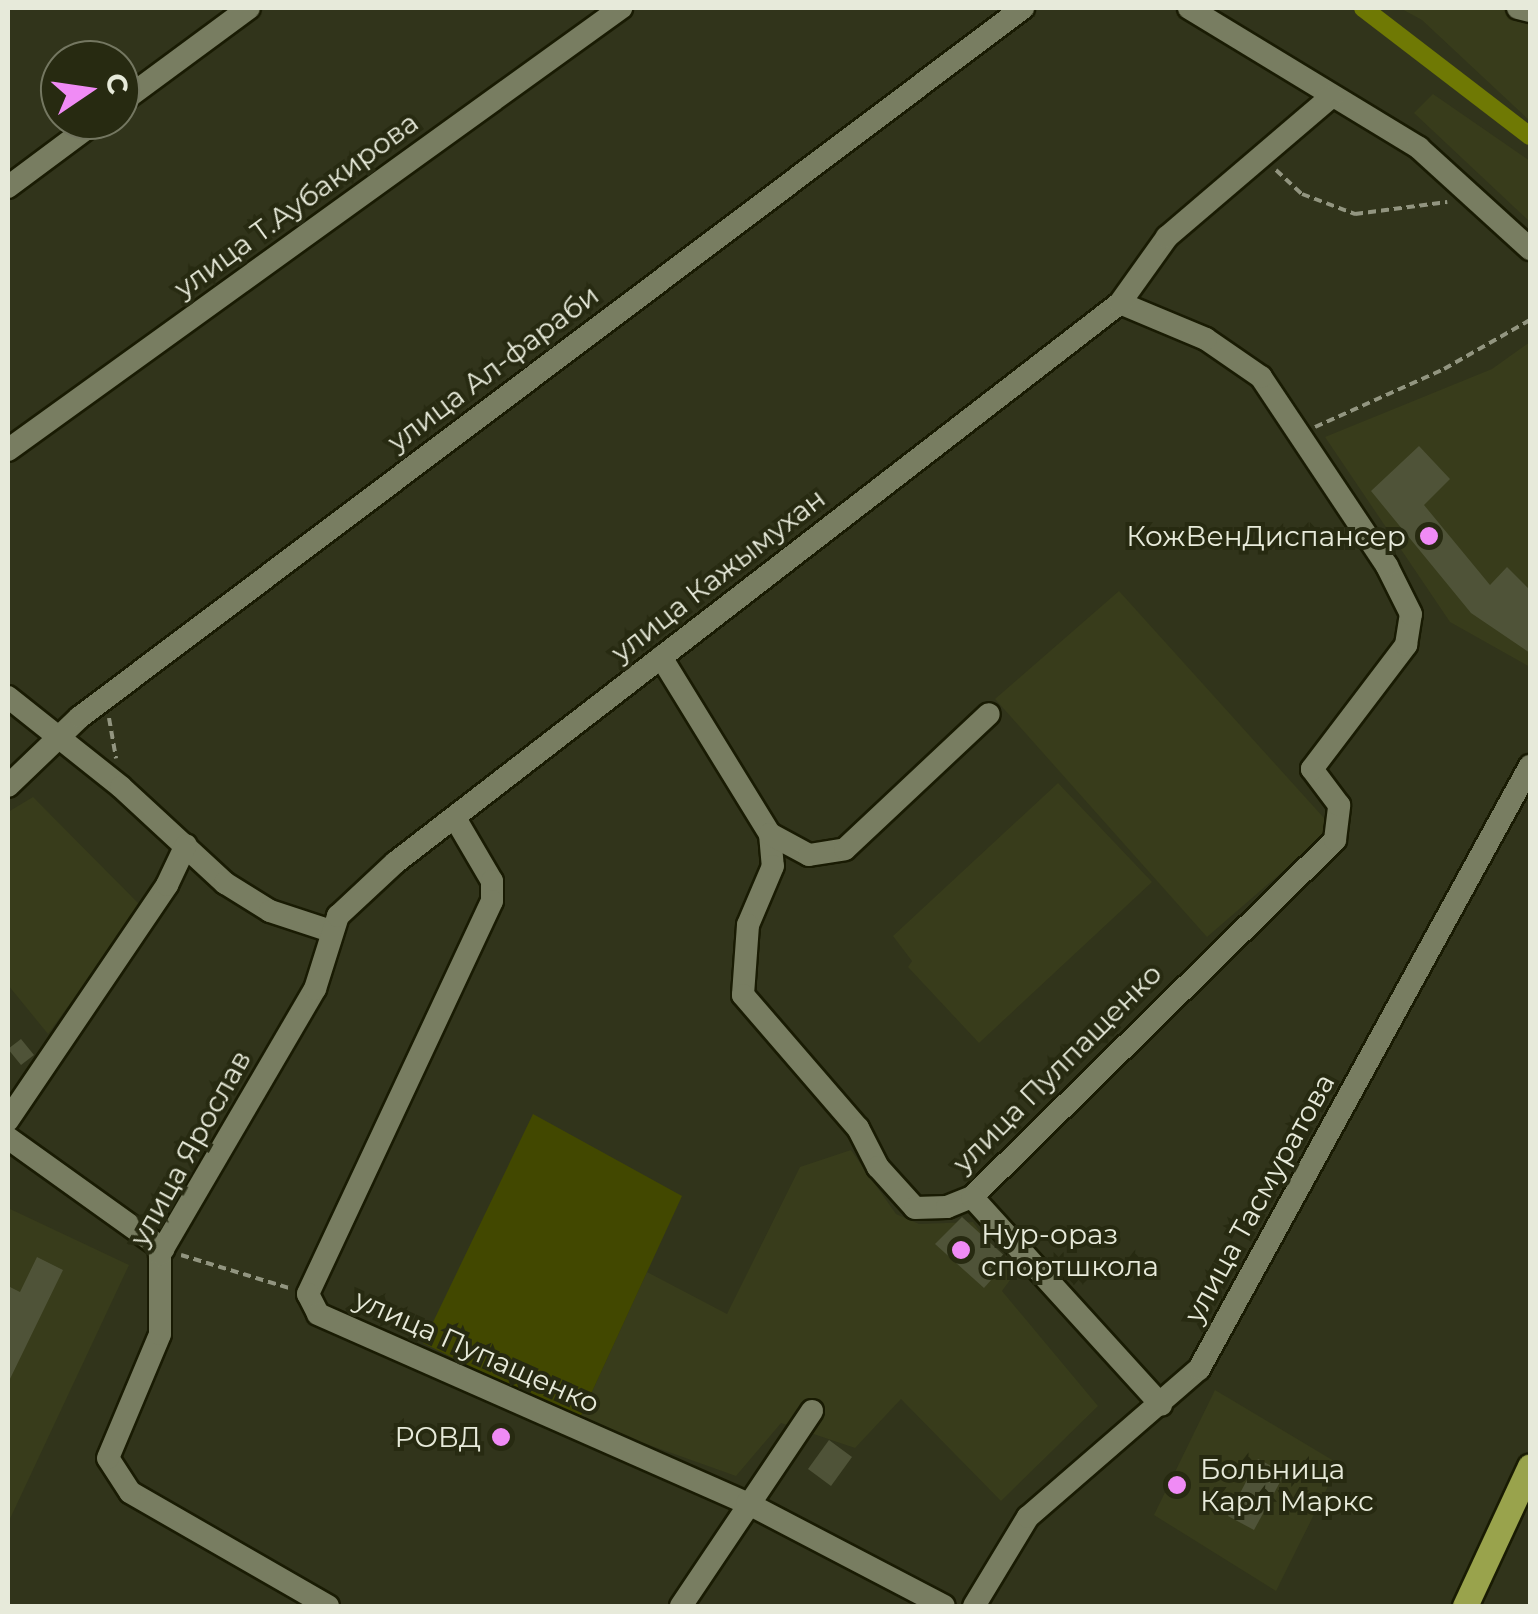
<!DOCTYPE html>
<html>
<head>
<meta charset="utf-8">
<style>
	body { margin:0 }
	#map { position:relative; width:1538px; height:1614px; overflow:hidden; background:#31341b; font-family:Montserrat,sans-serif }
	div>[style] { position:absolute }
	[style*='--x'] { left:calc(var(--x)*1px); top:calc(var(--y)*1px); width:calc(var(--w)*1px); rotate:calc(var(--a)*1deg) }
	.built>* { inset:0; background:#383c1b }
	.green>* { inset:0; background:#424800 }
	.canal>* { height:18px; margin:-9px; padding:0 9px; transform-origin:9px; border-radius:9px; background:#6f7904 }
	.building>* { inset:0; background:#4f5338 }
	.path>* { height:4px; margin-top:-2px; transform-origin:0; background:repeating-linear-gradient(90deg,#929580 0 8px,transparent 0 13px) }
	.roads { filter:drop-shadow(2px 0 #191b03) drop-shadow(-2px 0 #191b03) drop-shadow(0 2px #191b03) drop-shadow(0 -2px #191b03) }
	.minor>* { height:22px; margin:-11px; padding:0 11px; transform-origin:11px; border-radius:11px; background:#787d61 }
	.major>* { height:25px; margin:-12.5px; padding:0 12.5px; transform-origin:12.5px; border-radius:12.5px; background:#99a34c }
	.dots>* { width:28px; height:28px; translate:-50% -50%; box-sizing:border-box; border:5px solid #272a11; border-radius:50% }
	span { translate:-50% -50%; white-space:nowrap; text-align:center; line-height:1.15; -webkit-text-stroke:8px #272a11; paint-order:stroke }
	.street-label { font-size:28px; color:#e7eada }
	.poi-label { font-size:28px; color:#e7eada }
	.right { translate:-100% -50%; text-align:right }
	.left { translate:0 -50%; text-align:left }
	.frame { position:absolute; inset:0; border:10px solid #e7eada; pointer-events:none }
	.north { position:absolute; left:40px; top:40px; width:100px; height:100px; box-sizing:border-box; background:#272a11; border:2px solid #747761; border-radius:50%; rotate:77deg; font-size:28px; font-weight:700; line-height:40px; text-align:center; color:#e7eada }
	.north::after { content:''; display:block; margin:auto; width:35px; height:45px; background:#f08bf5; clip-path:polygon(50% 0,100% 100%,50% 72%,0 100%) }
</style>
</head>
<body>
<div id="map">
	<div class="built">
		<i style="clip-path:polygon(1400px 8px,1530px 8px,1530px 121px,1422px 20px)"></i>
		<i style="clip-path:polygon(1433px 94px,1530px 161px,1530px 222px,1414px 113px)"></i>
		<i style="clip-path:polygon(1530px 342px,1530px 667px,1450px 622px,1325px 437px,1492px 369px)"></i>
		<i style="clip-path:polygon(1119px 591px,1333px 828px,1207px 937px,995px 699px)"></i>
		<i style="clip-path:polygon(1058px 783px,1152px 882px,979px 1043px,908px 967px,912px 961px,893px 936px)"></i>
		<i style="clip-path:polygon(33px 797px,141px 906px,48px 1034px,8px 985px,8px 812px)"></i>
		<i style="clip-path:polygon(851px 1150px,896px 1214px,919px 1224px,973px 1222px,1013px 1276px,1002px 1291px,1098px 1406px,1001px 1501px,901px 1399px,855px 1448px,781px 1423px,736px 1476px,579px 1420px,647px 1272px,727px 1314px,800px 1167px)"></i>
		<i style="clip-path:polygon(8px 1208px,129px 1265px,8px 1523px)"></i>
		<i style="clip-path:polygon(1215px 1390px,1339px 1464px,1276px 1591px,1154px 1515px)"></i>
	</div>
	<div class="green">
		<i style="clip-path:polygon(533px 1114px,682px 1196px,579px 1420px,423px 1343px)"></i>
	</div>
	<div class="canal">
		<i style="--x:1363;--y:8;--w:210;--a:37.5"></i>
	</div>
	<div class="building">
		<i style="clip-path:polygon(1419px 446px,1450px 479px,1424px 505px,1490px 585px,1507px 567px,1530px 590px,1530px 653px,1471px 613px,1371px 491px)"></i>
		<i style="clip-path:polygon(21px 1039px,34px 1055px,21px 1065px,8px 1049px)"></i>
		<i style="clip-path:polygon(962px 1217px,1009px 1260px,984px 1288px,935px 1244px)"></i>
		<i style="clip-path:polygon(37px 1257px,63px 1270px,8px 1383px,8px 1286px,20px 1292px)"></i>
		<i style="clip-path:polygon(829px 1440px,852px 1457px,831px 1486px,808px 1469px)"></i>
		<i style="clip-path:polygon(1258px 1459px,1285px 1473px,1254px 1530px,1228px 1516px)"></i>
	</div>
	<div class="path">
		<i style="--x:1276;--y:170;--w:35;--a:43"></i>
		<i style="--x:1302;--y:194;--w:57;--a:20.7"></i>
		<i style="--x:1355;--y:214;--w:93;--a:-7.4"></i>
		<i style="--x:1315;--y:427;--w:141;--a:-24.2"></i>
		<i style="--x:1444;--y:369;--w:99;--a:-29.7"></i>
		<i style="--x:109;--y:718;--w:41;--a:80.1"></i>
		<i style="--x:181;--y:1255;--w:116;--a:17"></i>
	</div>
	<div class="roads">
		<div class="minor">
			<i style="--x:1189;--y:8;--w:269;--a:31.3"></i>
			<i style="--x:1419;--y:148;--w:150;--a:42.3"></i>
			<i style="--x:1518;--y:8;--w:12;--a:14"></i>
			<i style="--x:120;--y:103;--w:160;--a:-36.4"></i>
			<i style="--x:8;--y:187;--w:112;--a:-36.7"></i>
			<i style="--x:8;--y:450;--w:756;--a:-35.79"></i>
			<i style="--x:661;--y:657;--w:208;--a:58.4"></i>
			<i style="--x:770;--y:834;--w:32;--a:85"></i>
			<i style="--x:773;--y:866;--w:64;--a:113"></i>
			<i style="--x:748;--y:925;--w:70;--a:94.1"></i>
			<i style="--x:743;--y:995;--w:176;--a:49.2"></i>
			<i style="--x:858;--y:1128;--w:44;--a:62.9"></i>
			<i style="--x:878;--y:1167;--w:55;--a:47.9"></i>
			<i style="--x:915;--y:1208;--w:32;--a:-2"></i>
			<i style="--x:947;--y:1207;--w:27;--a:-22"></i>
			<i style="--x:972;--y:1197;--w:509;--a:-44.52"></i>
			<i style="--x:1335;--y:840;--w:35;--a:-83"></i>
			<i style="--x:1339;--y:805;--w:45;--a:-126.9"></i>
			<i style="--x:1312;--y:769;--w:156;--a:-52.8"></i>
			<i style="--x:1406;--y:645;--w:31;--a:-81"></i>
			<i style="--x:1411;--y:614;--w:54;--a:-116.6"></i>
			<i style="--x:1387;--y:566;--w:227;--a:-123.7"></i>
			<i style="--x:1261;--y:377;--w:67;--a:-145.4"></i>
			<i style="--x:1206;--y:339;--w:93;--a:-157.3"></i>
			<i style="--x:8;--y:697;--w:144;--a:38.5"></i>
			<i style="--x:121;--y:787;--w:142;--a:42.7"></i>
			<i style="--x:225;--y:883;--w:53;--a:31.9"></i>
			<i style="--x:270;--y:911;--w:64;--a:18.2"></i>
			<i style="--x:8;--y:786;--w:100;--a:-43.8"></i>
			<i style="--x:80;--y:717;--w:1180;--a:-36.94"></i>
			<i style="--x:455;--y:818;--w:73;--a:59.6"></i>
			<i style="--x:492;--y:881;--w:20;--a:90"></i>
			<i style="--x:492;--y:901;--w:434;--a:115.1"></i>
			<i style="--x:308;--y:1294;--w:22;--a:63"></i>
			<i style="--x:318;--y:1314;--w:469;--a:23.8"></i>
			<i style="--x:747;--y:1503;--w:222;--a:27.6"></i>
			<i style="--x:770;--y:834;--w:44;--a:28.3"></i>
			<i style="--x:809;--y:855;--w:36;--a:-9"></i>
			<i style="--x:845;--y:849;--w:197;--a:-43.2"></i>
			<i style="--x:8;--y:1120;--w:284;--a:-55.9"></i>
			<i style="--x:167;--y:885;--w:44;--a:-64.6"></i>
			<i style="--x:8;--y:1138;--w:191;--a:35.6"></i>
			<i style="--x:972;--y:1197;--w:281;--a:47.7"></i>
			<i style="--x:328;--y:1606;--w:228;--a:-150.1"></i>
			<i style="--x:130;--y:1492;--w:40;--a:-122.9"></i>
			<i style="--x:108;--y:1458;--w:134;--a:-67.2"></i>
			<i style="--x:160;--y:1334;--w:80;--a:-90"></i>
			<i style="--x:160;--y:1254;--w:307;--a:-59.7"></i>
			<i style="--x:315;--y:989;--w:77;--a:-72.5"></i>
			<i style="--x:338;--y:916;--w:79;--a:-43"></i>
			<i style="--x:396;--y:862;--w:915;--a:-37.67"></i>
			<i style="--x:1120;--y:303;--w:81;--a:-54.5"></i>
			<i style="--x:1167;--y:237;--w:216;--a:-40.5"></i>
			<i style="--x:681;--y:1606;--w:235;--a:-56.1"></i>
			<i style="--x:974;--y:1606;--w:104;--a:-58.8"></i>
			<i style="--x:1028;--y:1517;--w:226;--a:-40.9"></i>
			<i style="--x:1199;--y:1369;--w:688;--a:-61.24"></i>
		</div>
		<div class="major">
			<i style="--x:1465;--y:1606;--w:154;--a:-65.1"></i>
		</div>
	</div>
	<div class="dots">
		<i style="left:1429px;top:536px;background:#f08bf5"></i>
		<i style="left:961px;top:1250px;background:#f08bf5"></i>
		<i style="left:501px;top:1437px;background:#f08bf5"></i>
		<i style="left:1177px;top:1485px;background:#f08bf5"></i>
	</div>
	<div class="street-label">
		<span style="left:296px;top:205px;rotate:-36deg">улица Т.Аубакирова</span>
		<span style="left:493px;top:368px;rotate:-37deg">улица Ал-фараби</span>
		<span style="left:718px;top:575px;rotate:-38deg">улица Кажымухан</span>
		<span style="left:1057px;top:1068px;rotate:-45deg">улица Пулпащенко</span>
		<span style="left:190px;top:1148px;rotate:-61deg">улица Ярослав</span>
		<span style="left:1259px;top:1198px;rotate:-61deg">улица Тасмуратова</span>
		<span style="left:477px;top:1351px;rotate:24deg">улица Пупащенко</span>
	</div>
	<div class="poi-label">
		<span class="right" style="left:1406px;top:536px">КожВенДиспансер</span>
		<span class="left" style="left:981px;top:1250px">Нур-ораз<br>спортшкола</span>
		<span class="right" style="left:481px;top:1437px">РОВД</span>
		<span class="left" style="left:1200px;top:1485px">Больница<br>Карл Маркс</span>
	</div>
	<div class="frame"></div>
	<div class="north">С</div>
</div>
</body>
</html>
